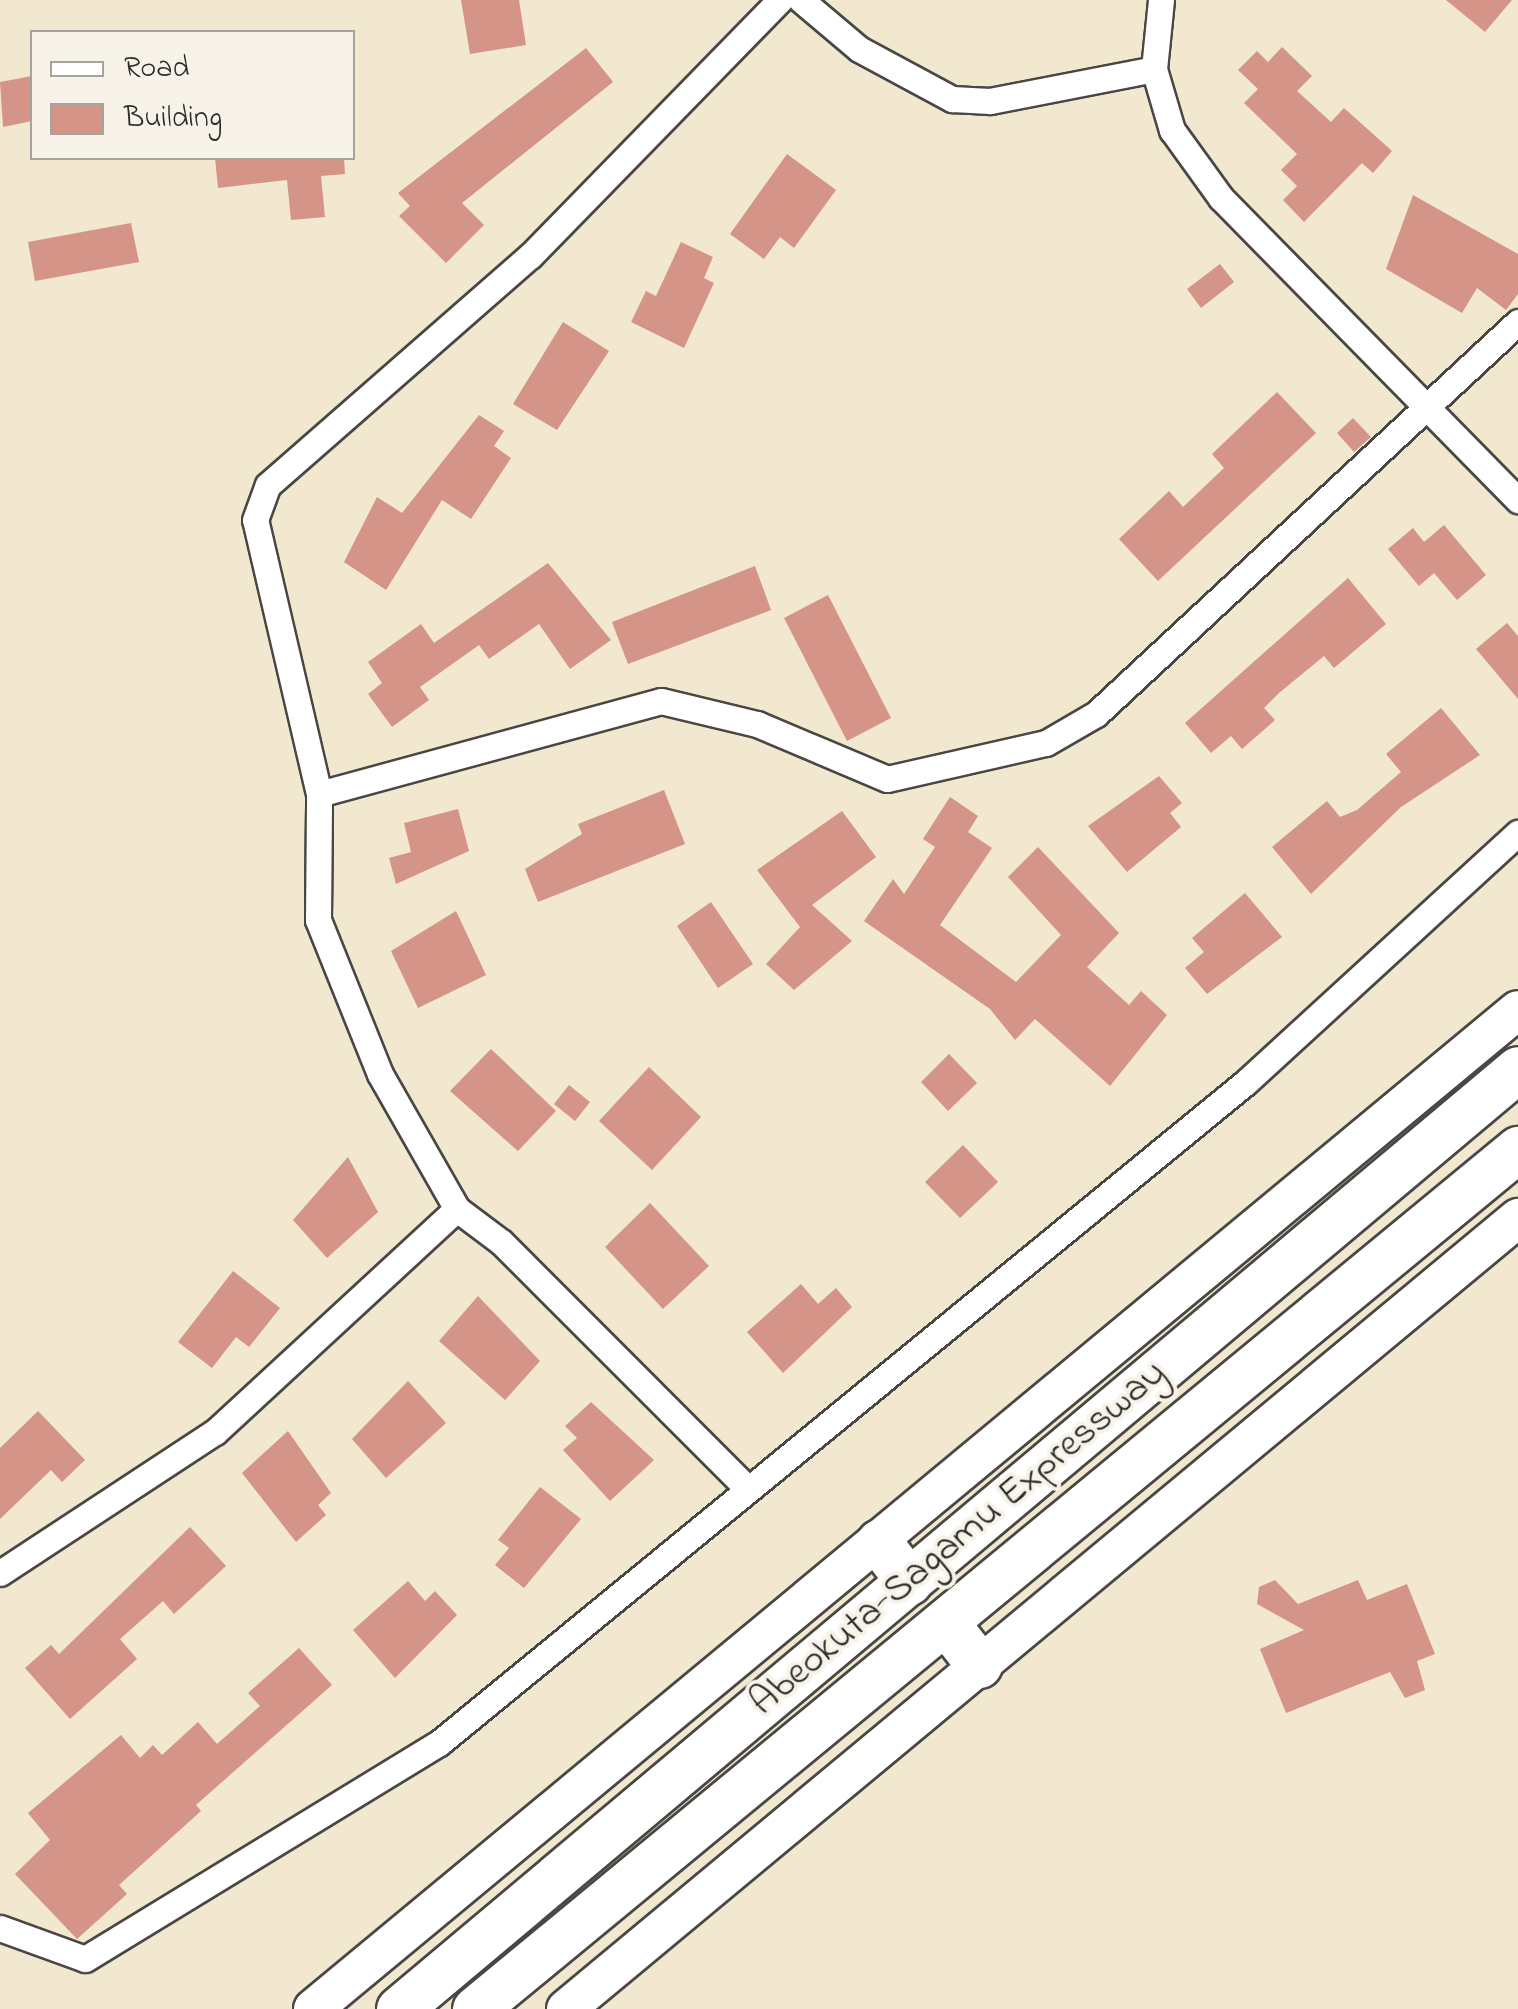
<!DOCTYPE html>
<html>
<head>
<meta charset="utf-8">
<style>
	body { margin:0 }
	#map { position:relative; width:1518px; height:2009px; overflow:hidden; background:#f2e7cf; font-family:"Indie Flower",sans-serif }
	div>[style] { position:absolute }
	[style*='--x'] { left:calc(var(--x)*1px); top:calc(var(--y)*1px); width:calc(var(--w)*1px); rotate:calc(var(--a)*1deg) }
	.building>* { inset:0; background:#d49488 }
	.roads { filter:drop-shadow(2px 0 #494744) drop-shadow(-2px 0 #494744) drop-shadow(0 2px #494744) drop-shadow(0 -2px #494744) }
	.street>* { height:25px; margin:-12.5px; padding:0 12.5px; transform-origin:12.5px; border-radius:12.5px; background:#fff }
	.primary>* { height:38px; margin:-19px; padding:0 19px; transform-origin:19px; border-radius:19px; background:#fff }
	.highway>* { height:45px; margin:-22.5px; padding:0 22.5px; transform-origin:22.5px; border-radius:22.5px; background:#fff }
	span { translate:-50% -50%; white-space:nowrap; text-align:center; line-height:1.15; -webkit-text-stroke:8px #f7f3e8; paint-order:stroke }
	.street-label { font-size:40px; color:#2b2b2b }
	.legend { position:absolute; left:30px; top:30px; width:325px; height:130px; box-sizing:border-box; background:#f7f3e8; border:2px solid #a5a39c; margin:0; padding:12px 18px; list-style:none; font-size:30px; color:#2b2b2b }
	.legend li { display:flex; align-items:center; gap:20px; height:50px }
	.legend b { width:50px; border:2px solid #a5a39c }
</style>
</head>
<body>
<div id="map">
	<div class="building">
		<i style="clip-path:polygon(461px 0,519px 0,526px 45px,470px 54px)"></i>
		<i style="clip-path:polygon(1446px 0,1512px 0,1485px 32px)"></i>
		<i style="clip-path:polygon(1282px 47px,1312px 76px,1297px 91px,1331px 122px,1344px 108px,1392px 151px,1373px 173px,1362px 163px,1304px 222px,1283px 200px,1297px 186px,1281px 170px,1297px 154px,1244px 103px,1258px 89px,1238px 70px,1257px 51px,1268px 62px)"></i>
		<i style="clip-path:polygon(586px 48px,613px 82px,462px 203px,484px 225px,446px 263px,399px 216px,410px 206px,398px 193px)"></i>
		<i style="clip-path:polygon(32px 76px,32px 121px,3px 127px,0 82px)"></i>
		<i style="clip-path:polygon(787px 154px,836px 190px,794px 248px,780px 237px,764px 259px,730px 234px)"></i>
		<i style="clip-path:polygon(215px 158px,344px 158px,345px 174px,321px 176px,325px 217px,291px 220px,287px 180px,218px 188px)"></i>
		<i style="clip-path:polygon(1413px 195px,1518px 254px,1518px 294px,1506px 310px,1477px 288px,1462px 313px,1386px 269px)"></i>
		<i style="clip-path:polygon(131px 223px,139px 262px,35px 281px,28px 242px)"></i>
		<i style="clip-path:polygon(681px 242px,713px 257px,704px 278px,714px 283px,684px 348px,631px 322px,646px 291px,656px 296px)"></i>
		<i style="clip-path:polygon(1220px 264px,1234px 282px,1201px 308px,1187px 289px)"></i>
		<i style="clip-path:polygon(563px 322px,609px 351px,557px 430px,513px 404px)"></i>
		<i style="clip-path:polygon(1277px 392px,1316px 433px,1158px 581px,1119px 539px,1169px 491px,1183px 507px,1224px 468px,1212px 454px)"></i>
		<i style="clip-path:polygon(479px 415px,504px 431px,494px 446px,511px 458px,471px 519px,442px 500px,386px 590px,344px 562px,377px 497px,402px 513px)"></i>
		<i style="clip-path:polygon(1353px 418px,1371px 437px,1354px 452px,1337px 433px)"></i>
		<i style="clip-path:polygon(1444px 525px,1486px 575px,1457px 600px,1434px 573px,1419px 586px,1388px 549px,1413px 528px,1424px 542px)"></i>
		<i style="clip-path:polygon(548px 563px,611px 640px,570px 669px,539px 624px,489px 659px,479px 645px,420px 687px,429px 700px,392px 727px,368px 694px,382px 683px,368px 662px,421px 624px,434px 643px)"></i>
		<i style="clip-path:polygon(755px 566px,771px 610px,628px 664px,612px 622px)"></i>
		<i style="clip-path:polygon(1348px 578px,1386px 624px,1334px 668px,1324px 656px,1279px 693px,1264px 708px,1275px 720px,1242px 749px,1231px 736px,1211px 753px,1185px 723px)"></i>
		<i style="clip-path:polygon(828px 595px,891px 718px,847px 741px,784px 618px)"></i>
		<i style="clip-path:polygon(1507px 623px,1518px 636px,1518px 699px,1476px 649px)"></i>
		<i style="clip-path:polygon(1441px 708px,1480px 755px,1401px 807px,1311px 894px,1272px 847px,1327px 801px,1340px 817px,1357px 810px,1401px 772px,1386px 754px)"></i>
		<i style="clip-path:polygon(1159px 776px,1182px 803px,1170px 813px,1181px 827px,1127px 872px,1088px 826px)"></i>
		<i style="clip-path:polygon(664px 790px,685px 844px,538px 902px,525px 869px,582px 834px,578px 824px)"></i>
		<i style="clip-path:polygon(950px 797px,978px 816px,968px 832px,992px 848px,940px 925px,1016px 982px,1061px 935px,1008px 877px,1038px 847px,1119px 933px,1087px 967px,1129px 1005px,1141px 991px,1167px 1015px,1110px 1086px,1035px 1019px,1015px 1040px,990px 1009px,864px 921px,893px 879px,904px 894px,935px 847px,923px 839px)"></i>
		<i style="clip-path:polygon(458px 809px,469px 851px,396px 884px,389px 858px,411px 852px,404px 823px)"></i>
		<i style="clip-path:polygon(842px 811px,876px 857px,812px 905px,852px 941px,794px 990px,766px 964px,800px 927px,757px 870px)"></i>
		<i style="clip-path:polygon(1245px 893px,1282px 937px,1207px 994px,1185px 968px,1204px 952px,1192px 938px)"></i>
		<i style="clip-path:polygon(711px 902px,753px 964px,718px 988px,677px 926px)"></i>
		<i style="clip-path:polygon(456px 911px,486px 975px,418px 1008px,391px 951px)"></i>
		<i style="clip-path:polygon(491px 1049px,556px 1111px,518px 1151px,450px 1091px)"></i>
		<i style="clip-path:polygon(949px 1054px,977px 1083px,948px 1111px,921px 1082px)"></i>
		<i style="clip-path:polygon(649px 1067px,701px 1117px,652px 1170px,599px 1121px)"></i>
		<i style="clip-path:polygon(569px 1085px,590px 1102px,575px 1121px,554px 1104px)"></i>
		<i style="clip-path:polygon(963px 1145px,998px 1182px,960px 1218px,925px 1182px)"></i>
		<i style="clip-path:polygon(348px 1157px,378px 1212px,327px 1258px,293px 1220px)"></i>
		<i style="clip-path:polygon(650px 1203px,709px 1266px,663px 1309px,605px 1247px)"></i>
		<i style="clip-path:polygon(233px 1271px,280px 1308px,249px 1347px,236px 1337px,212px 1368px,178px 1342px)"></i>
		<i style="clip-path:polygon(801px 1284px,818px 1304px,836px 1288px,852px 1307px,783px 1373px,747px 1332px)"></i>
		<i style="clip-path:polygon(478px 1296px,540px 1361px,505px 1400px,439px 1341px)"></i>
		<i style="clip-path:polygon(408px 1381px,446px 1423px,386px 1478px,352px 1439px)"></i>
		<i style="clip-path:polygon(591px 1402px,654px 1460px,610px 1501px,563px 1450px,577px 1438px,565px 1426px)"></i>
		<i style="clip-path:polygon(38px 1411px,85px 1460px,62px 1482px,51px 1470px,0 1519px,0 1448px)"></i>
		<i style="clip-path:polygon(288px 1431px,331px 1493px,318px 1505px,326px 1515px,296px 1542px,242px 1473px)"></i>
		<i style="clip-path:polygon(540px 1487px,581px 1519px,524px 1588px,495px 1565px,509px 1548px,498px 1540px)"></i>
		<i style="clip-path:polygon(190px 1527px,226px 1566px,174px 1614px,163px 1601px,120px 1639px,137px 1659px,70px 1719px,25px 1668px,51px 1645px,59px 1654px)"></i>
		<i style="clip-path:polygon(1275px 1580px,1298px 1604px,1358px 1580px,1367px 1600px,1407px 1584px,1435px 1654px,1417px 1661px,1425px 1690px,1405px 1698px,1390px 1672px,1286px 1713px,1260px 1649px,1304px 1630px,1257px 1604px,1259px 1587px)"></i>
		<i style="clip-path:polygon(408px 1581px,425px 1601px,435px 1591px,457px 1615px,395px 1678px,353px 1630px)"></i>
		<i style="clip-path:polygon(299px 1648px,332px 1685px,196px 1805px,201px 1811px,119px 1885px,127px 1894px,77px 1939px,15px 1874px,50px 1840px,28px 1813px,121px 1735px,140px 1758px,153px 1745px,162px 1755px,198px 1722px,217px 1744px,260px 1706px,248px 1693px)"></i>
	</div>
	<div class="roads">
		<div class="street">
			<i style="--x:801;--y:0;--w:76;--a:40.2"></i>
			<i style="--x:859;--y:49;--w:106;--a:28.3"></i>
			<i style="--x:952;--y:99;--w:38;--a:3"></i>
			<i style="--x:990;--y:101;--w:167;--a:-11"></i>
			<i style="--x:1161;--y:0;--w:69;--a:95.8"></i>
			<i style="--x:1154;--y:69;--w:64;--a:73.6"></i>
			<i style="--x:1172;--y:130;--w:84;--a:54.2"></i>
			<i style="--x:1221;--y:198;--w:424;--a:45.5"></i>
			<i style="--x:319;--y:794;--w:354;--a:-15.2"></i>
			<i style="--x:661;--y:701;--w:99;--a:13.5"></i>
			<i style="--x:757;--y:724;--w:141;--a:22.9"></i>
			<i style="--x:887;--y:779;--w:163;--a:-12.8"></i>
			<i style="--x:1046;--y:743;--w:58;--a:-30.1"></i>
			<i style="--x:1096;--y:714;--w:576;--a:-42.89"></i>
			<i style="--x:745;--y:1486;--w:345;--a:-135"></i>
			<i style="--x:501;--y:1242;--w:55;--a:-143.1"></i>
			<i style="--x:457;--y:1209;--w:155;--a:-119.7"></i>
			<i style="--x:380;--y:1074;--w:166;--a:-111.9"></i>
			<i style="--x:318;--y:920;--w:126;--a:-89.5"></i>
			<i style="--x:319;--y:794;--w:281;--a:-103.1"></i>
			<i style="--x:255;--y:520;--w:37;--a:-70"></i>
			<i style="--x:268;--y:485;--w:348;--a:-41.2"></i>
			<i style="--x:530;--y:256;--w:358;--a:-45.7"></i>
			<i style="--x:0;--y:1573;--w:257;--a:-33.3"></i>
			<i style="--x:215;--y:1432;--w:329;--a:-42.7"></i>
			<i style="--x:0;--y:1928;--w:90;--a:20"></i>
			<i style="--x:85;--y:1959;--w:415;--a:-31.4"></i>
			<i style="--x:439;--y:1743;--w:1043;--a:-39.32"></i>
			<i style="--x:1246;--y:1082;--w:369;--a:-42.5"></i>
		</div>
		<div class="primary">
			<i style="--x:313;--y:2009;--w:1565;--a:-39.66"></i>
			<i style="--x:566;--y:2009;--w:1238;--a:-39.72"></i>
		</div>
		<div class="highway">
			<i style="--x:879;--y:1542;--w:50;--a:53.1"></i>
			<i style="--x:947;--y:1624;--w:52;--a:52"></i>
			<i style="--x:399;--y:2009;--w:1461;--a:-40.03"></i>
			<i style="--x:475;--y:2009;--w:1352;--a:-39.51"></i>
		</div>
	</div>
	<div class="street-label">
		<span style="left:959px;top:1539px;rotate:-40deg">Abeokuta-Sagamu Expressway</span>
	</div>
	<ul class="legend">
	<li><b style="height:12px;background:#fff"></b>Road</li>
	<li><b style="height:28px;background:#d49488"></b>Building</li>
	</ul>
</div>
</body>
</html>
